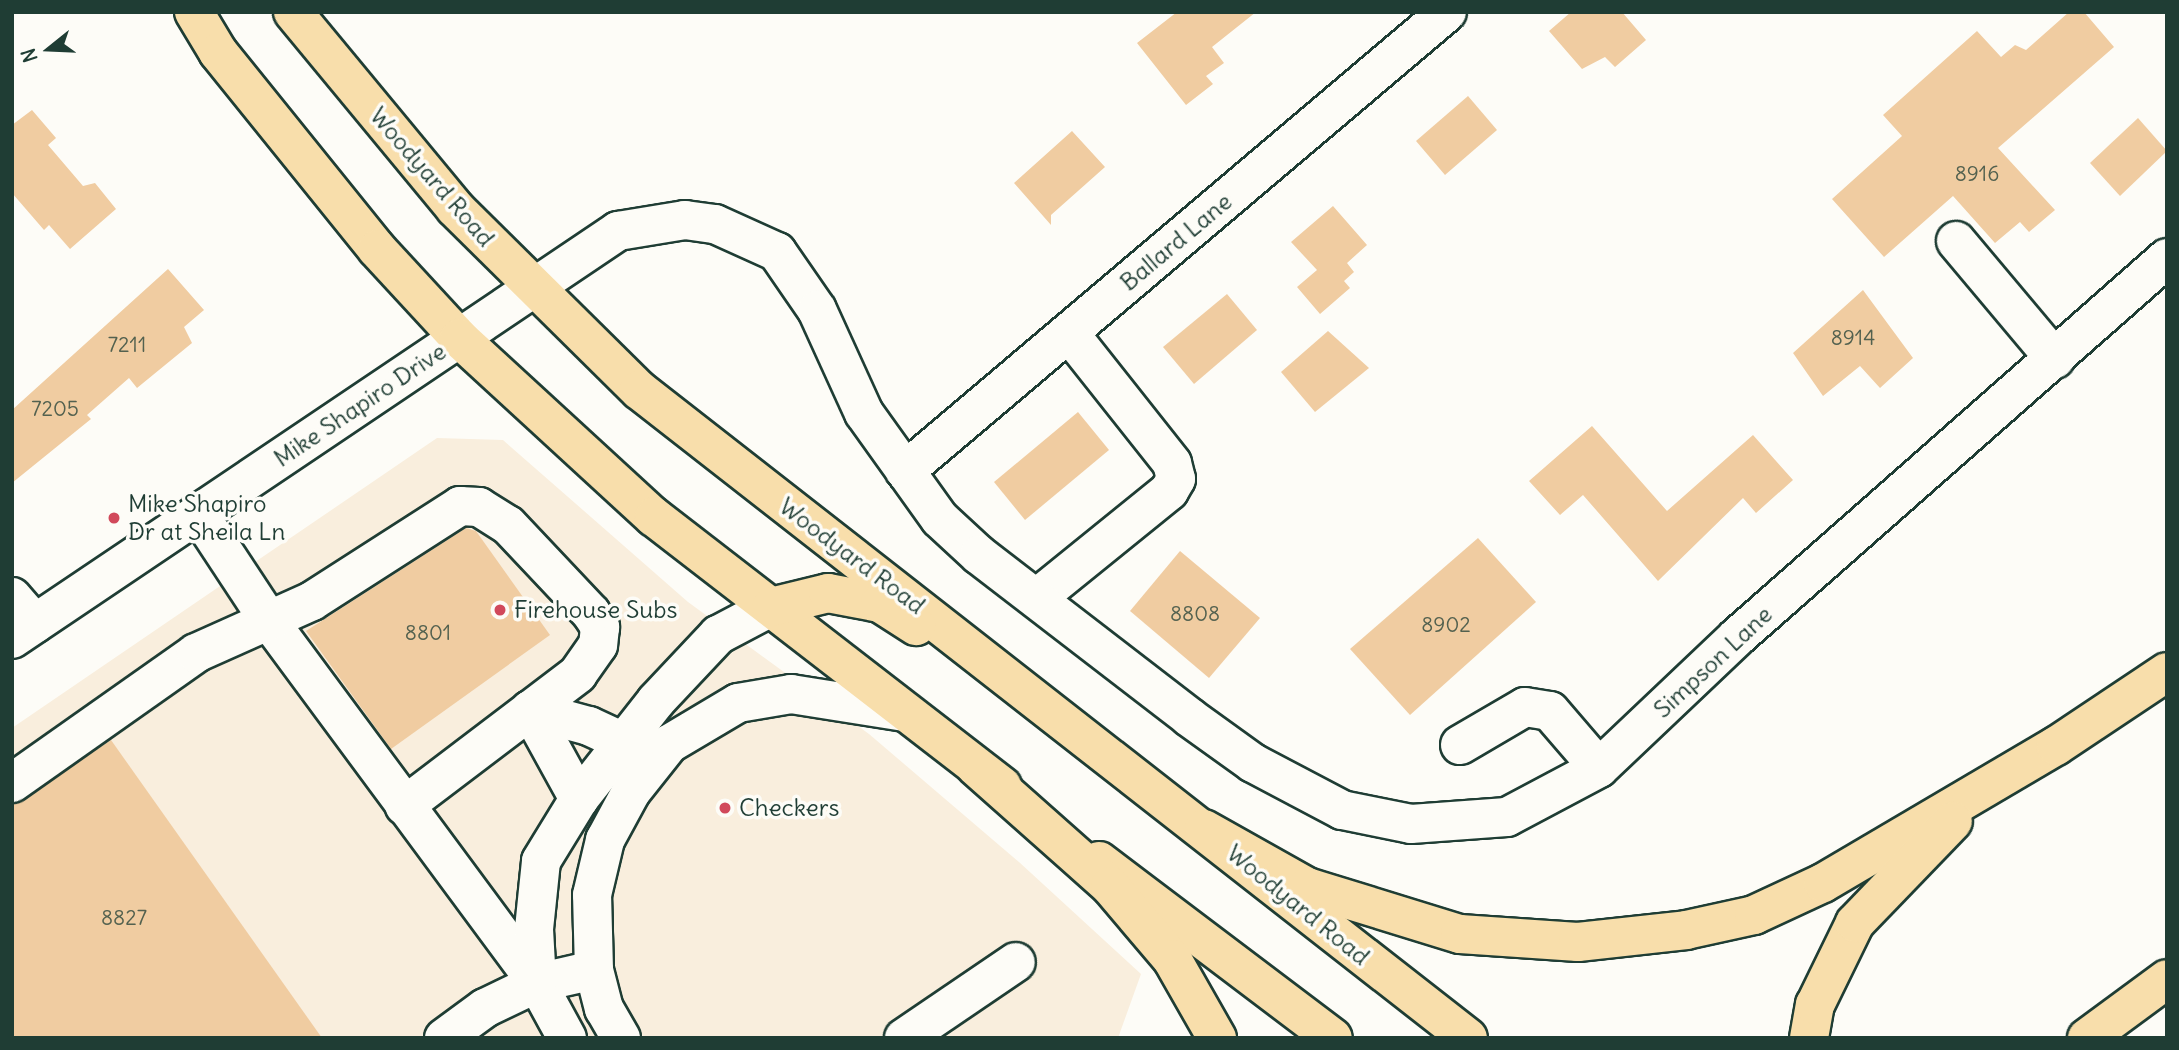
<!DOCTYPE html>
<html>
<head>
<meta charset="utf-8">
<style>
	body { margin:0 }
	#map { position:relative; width:2179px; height:1050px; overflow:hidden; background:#fdfcf7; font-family:Delius,sans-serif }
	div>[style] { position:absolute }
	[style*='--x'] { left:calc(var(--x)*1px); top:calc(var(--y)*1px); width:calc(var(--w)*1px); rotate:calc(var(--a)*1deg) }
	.built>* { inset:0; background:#f9eedd }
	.building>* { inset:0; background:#f0cca1 }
	.roads { filter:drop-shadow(2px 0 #1f3d34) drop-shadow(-2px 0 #1f3d34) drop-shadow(0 2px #1f3d34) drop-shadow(0 -2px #1f3d34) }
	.minor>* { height:38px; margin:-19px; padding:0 19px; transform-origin:19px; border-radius:19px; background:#fdfcf7 }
	.major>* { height:38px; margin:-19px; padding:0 19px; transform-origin:19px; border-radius:19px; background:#f8deab }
	.highway>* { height:38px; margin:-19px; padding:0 19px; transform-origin:19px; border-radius:19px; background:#f8deab }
	.dots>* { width:19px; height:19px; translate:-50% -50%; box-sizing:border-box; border:4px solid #fdfcf7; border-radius:50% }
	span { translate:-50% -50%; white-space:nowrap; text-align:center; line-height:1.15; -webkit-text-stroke:7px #fdfcf7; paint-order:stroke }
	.number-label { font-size:21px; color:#53614f }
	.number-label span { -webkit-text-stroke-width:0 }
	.street-label { font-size:24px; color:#1f3d34 }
	.poi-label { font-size:24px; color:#1f3d34 }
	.left { translate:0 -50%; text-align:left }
	.frame { position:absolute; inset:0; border:14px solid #1f3d34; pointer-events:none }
	.north { position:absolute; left:14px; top:14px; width:70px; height:70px; -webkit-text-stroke:5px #fdfcf7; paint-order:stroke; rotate:252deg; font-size:19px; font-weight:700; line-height:28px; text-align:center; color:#1f3d34 }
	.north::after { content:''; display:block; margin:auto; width:24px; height:32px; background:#1f3d34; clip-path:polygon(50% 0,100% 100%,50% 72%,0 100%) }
</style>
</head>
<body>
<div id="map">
	<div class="built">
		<i style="clip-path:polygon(437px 438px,503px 440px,688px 602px,869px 734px,1019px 862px,1141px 974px,1118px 1038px,12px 1038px,12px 728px)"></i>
	</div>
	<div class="building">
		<i style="clip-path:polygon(1177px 12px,1256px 12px,1212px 47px,1224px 63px,1206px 76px,1213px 84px,1186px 105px,1137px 43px)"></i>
		<i style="clip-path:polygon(1571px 12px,1622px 12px,1646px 40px,1615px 67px,1605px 57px,1582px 69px,1549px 31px)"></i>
		<i style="clip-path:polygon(2069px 12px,2084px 12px,2114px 47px,1998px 148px,2055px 210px,2029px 232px,2020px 222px,1995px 243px,1953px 196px,1884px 257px,1832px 199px,1902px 136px,1883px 115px,1977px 31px,2001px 57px,2015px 45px,2026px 50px)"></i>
		<i style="clip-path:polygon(1468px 96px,1497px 130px,1445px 175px,1416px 141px)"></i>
		<i style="clip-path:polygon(32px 110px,56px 138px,48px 145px,83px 186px,95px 183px,116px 209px,70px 249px,49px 225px,44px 230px,12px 193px,12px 125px)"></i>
		<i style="clip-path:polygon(2138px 118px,2167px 151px,2120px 196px,2090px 163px)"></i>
		<i style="clip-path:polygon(1072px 131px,1105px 167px,1051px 215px,1051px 225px,1014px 183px)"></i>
		<i style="clip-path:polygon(1333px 206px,1367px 245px,1347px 263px,1354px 272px,1344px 281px,1350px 288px,1320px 314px,1297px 287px,1317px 270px,1291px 242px)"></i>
		<i style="clip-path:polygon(168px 269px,204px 310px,184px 327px,192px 343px,137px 388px,129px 378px,87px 415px,91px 419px,12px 483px,12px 410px)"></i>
		<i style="clip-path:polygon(1863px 290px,1913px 358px,1880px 388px,1860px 366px,1823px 396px,1793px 353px)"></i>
		<i style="clip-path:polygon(1227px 294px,1257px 330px,1194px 384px,1163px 347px)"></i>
		<i style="clip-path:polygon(1328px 331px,1369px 368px,1315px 412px,1281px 372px)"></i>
		<i style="clip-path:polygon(1078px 412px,1109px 450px,1025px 520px,994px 482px)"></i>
		<i style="clip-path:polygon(1592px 426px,1667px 511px,1753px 435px,1793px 480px,1756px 513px,1743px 498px,1658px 581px,1583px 495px,1560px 515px,1529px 481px)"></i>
		<i style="clip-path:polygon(466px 528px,476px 531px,550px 635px,391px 749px,306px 631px)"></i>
		<i style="clip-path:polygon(1478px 538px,1536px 602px,1410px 715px,1350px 649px)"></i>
		<i style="clip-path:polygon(1180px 551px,1260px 618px,1209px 678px,1130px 611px)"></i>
		<i style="clip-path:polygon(111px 740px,322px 1038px,12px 1038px,12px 805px)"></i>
	</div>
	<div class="roads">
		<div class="minor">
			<i style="--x:1956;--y:241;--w:154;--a:50"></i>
			<i style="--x:905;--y:471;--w:710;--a:-40.26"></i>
			<i style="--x:198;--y:513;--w:131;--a:56.6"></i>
			<i style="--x:270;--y:622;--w:449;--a:53.5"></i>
			<i style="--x:12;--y:597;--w:35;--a:49"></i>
			<i style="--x:1037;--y:598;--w:170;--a:-39"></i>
			<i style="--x:1169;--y:491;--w:14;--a:-60"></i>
			<i style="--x:1176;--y:479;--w:16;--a:-104"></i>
			<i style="--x:1172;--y:463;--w:166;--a:-128.4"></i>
			<i style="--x:12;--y:639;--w:731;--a:-33.95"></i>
			<i style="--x:618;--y:231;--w:68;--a:-9.3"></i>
			<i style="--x:685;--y:220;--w:30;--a:8"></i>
			<i style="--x:715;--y:224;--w:68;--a:24.3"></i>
			<i style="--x:777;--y:252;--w:70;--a:55.4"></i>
			<i style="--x:817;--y:310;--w:113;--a:65.5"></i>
			<i style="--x:864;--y:413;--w:130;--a:54.4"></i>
			<i style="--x:940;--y:519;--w:53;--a:42.7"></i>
			<i style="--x:979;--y:555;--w:265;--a:37.6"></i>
			<i style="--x:1189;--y:717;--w:79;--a:35.7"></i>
			<i style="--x:1253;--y:763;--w:101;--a:27.8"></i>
			<i style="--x:1342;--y:810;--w:70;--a:11.5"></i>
			<i style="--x:1411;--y:824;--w:96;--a:-4.2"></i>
			<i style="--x:1507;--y:817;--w:104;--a:-28"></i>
			<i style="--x:1599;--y:768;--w:190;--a:-43.5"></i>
			<i style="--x:1737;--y:637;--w:573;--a:-41.39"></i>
			<i style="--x:530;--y:710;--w:102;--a:61.2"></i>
			<i style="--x:530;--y:710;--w:61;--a:15.2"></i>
			<i style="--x:589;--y:726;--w:38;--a:25"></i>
			<i style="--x:1460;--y:745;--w:75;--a:-30.3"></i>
			<i style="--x:1525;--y:707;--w:25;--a:9"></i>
			<i style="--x:1550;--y:711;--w:75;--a:49.3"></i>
			<i style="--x:12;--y:783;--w:225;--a:-35.2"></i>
			<i style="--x:196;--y:653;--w:127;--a:-24.1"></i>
			<i style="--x:312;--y:601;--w:176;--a:-32.7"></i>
			<i style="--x:460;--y:506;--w:19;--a:3"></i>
			<i style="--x:479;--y:507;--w:34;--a:32"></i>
			<i style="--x:508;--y:525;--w:121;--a:46.7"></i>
			<i style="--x:591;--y:613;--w:17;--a:57"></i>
			<i style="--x:600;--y:627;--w:18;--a:96"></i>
			<i style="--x:598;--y:645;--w:35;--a:125"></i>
			<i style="--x:578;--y:674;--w:218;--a:142.8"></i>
			<i style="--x:444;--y:1038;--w:51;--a:-36.2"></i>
			<i style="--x:485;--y:1008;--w:58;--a:-25.7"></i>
			<i style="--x:537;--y:983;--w:58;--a:-12.8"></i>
			<i style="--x:567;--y:1038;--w:63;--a:-118.6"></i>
			<i style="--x:537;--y:983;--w:54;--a:-93.2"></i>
			<i style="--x:534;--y:929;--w:68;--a:-84.1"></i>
			<i style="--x:541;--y:861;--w:73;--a:-58.5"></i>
			<i style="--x:579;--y:799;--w:125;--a:-51.8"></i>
			<i style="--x:656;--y:701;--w:91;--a:-46.8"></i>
			<i style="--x:718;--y:635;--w:60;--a:-27.8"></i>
			<i style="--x:621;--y:1038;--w:34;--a:-120"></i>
			<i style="--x:604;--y:1009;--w:40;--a:-104.4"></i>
			<i style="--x:594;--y:970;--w:75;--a:-91.5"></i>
			<i style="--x:592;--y:895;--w:57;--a:-76.7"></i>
			<i style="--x:605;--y:840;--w:55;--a:-61.6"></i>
			<i style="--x:631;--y:792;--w:61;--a:-51.6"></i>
			<i style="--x:669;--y:744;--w:80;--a:-30.7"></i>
			<i style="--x:738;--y:703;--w:54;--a:-9.6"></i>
			<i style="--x:791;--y:694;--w:115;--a:9"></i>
			<i style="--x:904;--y:1038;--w:135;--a:-34.2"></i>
		</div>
		<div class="major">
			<i style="--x:194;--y:12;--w:47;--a:59"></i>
			<i style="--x:218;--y:52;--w:253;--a:51.1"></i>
			<i style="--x:377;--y:249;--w:121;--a:47.3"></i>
			<i style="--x:459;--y:338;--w:265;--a:42.6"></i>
			<i style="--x:654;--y:517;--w:440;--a:37.7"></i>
			<i style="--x:293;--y:12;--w:254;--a:50.4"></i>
			<i style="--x:455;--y:208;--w:259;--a:44.7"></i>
			<i style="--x:639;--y:390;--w:1052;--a:38.01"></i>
			<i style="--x:771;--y:607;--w:59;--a:-13.8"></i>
			<i style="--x:828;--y:593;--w:53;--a:10.9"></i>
			<i style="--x:880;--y:603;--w:43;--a:32.6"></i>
			<i style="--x:1099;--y:861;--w:293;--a:37.1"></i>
		</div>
		<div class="highway">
			<i style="--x:975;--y:766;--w:181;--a:41.6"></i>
			<i style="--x:1110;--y:886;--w:96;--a:49.7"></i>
			<i style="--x:1172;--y:959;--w:91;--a:60.3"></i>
			<i style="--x:1204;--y:829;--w:118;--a:29.4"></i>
			<i style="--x:1307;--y:887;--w:160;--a:17.1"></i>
			<i style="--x:1460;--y:934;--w:118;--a:3.9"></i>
			<i style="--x:1578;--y:942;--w:109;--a:-6.3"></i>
			<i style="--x:1686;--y:930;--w:70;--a:-12.4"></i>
			<i style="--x:1754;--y:915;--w:76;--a:-24.9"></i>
			<i style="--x:1823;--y:883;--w:270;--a:-30.5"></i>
			<i style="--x:2056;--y:746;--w:133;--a:-33.7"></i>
			<i style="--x:1809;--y:1038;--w:34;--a:-80"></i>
			<i style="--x:1815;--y:1005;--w:91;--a:-64"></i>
			<i style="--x:1855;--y:923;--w:141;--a:-46.1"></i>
			<i style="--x:2087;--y:1038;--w:99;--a:-36.4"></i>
		</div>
	</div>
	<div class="dots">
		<i style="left:114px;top:518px;background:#d1495b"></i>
		<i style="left:500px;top:610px;background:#d1495b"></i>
		<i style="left:725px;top:808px;background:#d1495b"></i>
	</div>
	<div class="number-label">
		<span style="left:1977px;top:174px">8916</span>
		<span style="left:1853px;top:338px">8914</span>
		<span style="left:127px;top:345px">7211</span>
		<span style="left:55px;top:409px">7205</span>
		<span style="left:1195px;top:614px">8808</span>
		<span style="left:1446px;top:625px">8902</span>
		<span style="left:428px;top:633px">8801</span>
		<span style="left:124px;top:918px">8827</span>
	</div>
	<div class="street-label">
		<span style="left:432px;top:177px;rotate:49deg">Woodyard Road</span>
		<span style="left:1176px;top:242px;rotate:-40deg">Ballard Lane</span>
		<span style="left:360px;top:405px;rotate:-34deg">Mike Shapiro Drive</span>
		<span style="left:852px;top:556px;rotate:37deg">Woodyard Road</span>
		<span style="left:1713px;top:662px;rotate:-43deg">Simpson Lane</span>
		<span style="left:1298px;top:905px;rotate:39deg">Woodyard Road</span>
	</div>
	<div class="poi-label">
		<span class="left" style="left:128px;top:518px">Mike Shapiro<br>Dr at Sheila Ln</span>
		<span class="left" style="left:514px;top:610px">Firehouse Subs</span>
		<span class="left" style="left:739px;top:808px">Checkers</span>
	</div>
	<div class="frame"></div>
	<div class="north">N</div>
</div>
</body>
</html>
